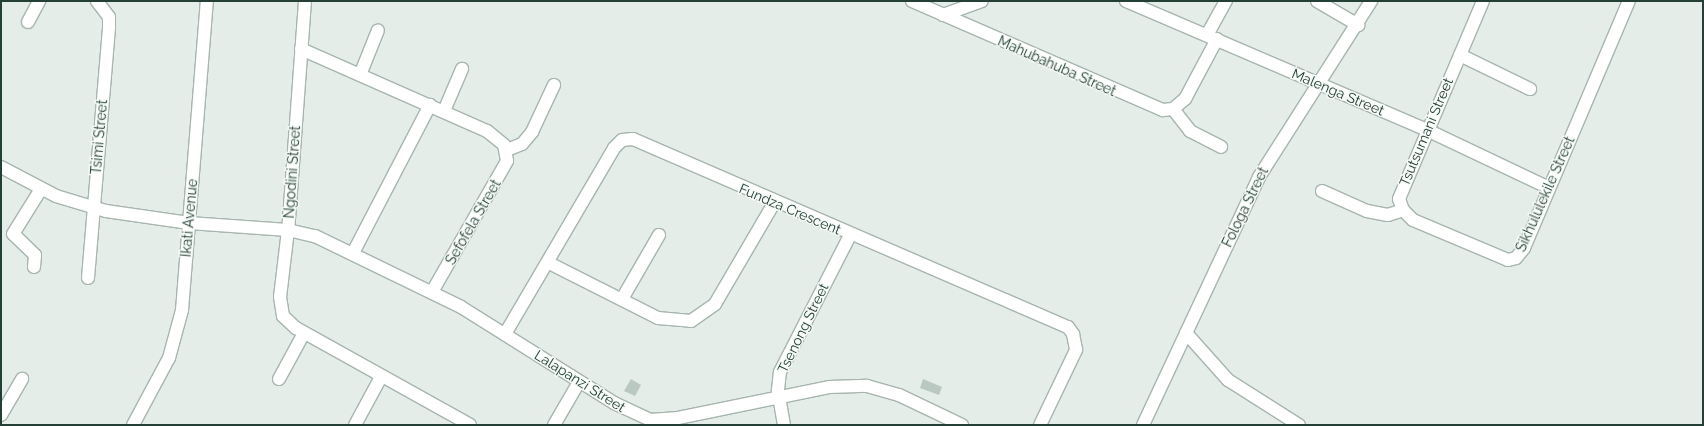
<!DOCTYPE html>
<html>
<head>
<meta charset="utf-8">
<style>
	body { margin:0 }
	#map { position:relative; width:1704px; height:426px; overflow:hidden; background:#e4ede8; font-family:Raleway,sans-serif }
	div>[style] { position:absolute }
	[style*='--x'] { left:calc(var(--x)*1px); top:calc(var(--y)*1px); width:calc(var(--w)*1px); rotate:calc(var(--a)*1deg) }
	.building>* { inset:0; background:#b9c8c1 }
	.roads { filter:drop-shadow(1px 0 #a7b5af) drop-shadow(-1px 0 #a7b5af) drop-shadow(0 1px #a7b5af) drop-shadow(0 -1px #a7b5af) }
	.minor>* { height:12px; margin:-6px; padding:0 6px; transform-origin:6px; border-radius:6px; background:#fff }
	.tertiary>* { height:12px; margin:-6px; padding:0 6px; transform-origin:6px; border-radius:6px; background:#fff }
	span { translate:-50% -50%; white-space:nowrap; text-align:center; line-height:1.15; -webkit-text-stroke:3px #f5faf7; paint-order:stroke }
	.street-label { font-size:14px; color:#243f35 }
	.frame { position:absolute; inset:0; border:2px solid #243f35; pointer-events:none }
</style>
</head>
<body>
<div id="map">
	<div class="building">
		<i style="clip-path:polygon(631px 379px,641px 385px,635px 396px,624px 391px)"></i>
		<i style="clip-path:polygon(923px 379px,942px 387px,939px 395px,920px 388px)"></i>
	</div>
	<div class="roads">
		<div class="minor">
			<i style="--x:305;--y:1;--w:230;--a:94.2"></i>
			<i style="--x:288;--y:230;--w:67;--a:96.8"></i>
			<i style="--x:280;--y:297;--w:19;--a:81"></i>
			<i style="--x:283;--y:316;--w:18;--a:43"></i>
			<i style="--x:296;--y:328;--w:199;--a:29.1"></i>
			<i style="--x:912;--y:1;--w:274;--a:23.5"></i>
			<i style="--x:1163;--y:110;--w:10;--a:-6"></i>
			<i style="--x:1173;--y:109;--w:16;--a:-40"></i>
			<i style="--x:1185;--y:99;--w:68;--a:-61.9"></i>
			<i style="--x:1126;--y:1;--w:327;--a:23.2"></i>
			<i style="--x:1427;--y:130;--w:135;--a:25.4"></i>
			<i style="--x:1317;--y:1;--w:48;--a:30.3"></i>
			<i style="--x:1483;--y:1;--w:215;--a:113"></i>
			<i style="--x:1399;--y:199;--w:12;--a:70"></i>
			<i style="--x:1403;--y:210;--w:14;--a:45"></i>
			<i style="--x:1413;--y:220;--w:103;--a:22.8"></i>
			<i style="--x:1508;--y:260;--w:8;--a:-14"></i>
			<i style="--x:1516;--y:258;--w:13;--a:-51"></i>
			<i style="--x:1524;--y:248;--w:268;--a:-67"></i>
			<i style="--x:943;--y:15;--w:41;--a:-19.7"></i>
			<i style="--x:28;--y:22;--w:24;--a:-62"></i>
			<i style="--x:1207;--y:35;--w:39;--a:-61"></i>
			<i style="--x:301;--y:49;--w:203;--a:23.8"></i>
			<i style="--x:487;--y:131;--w:22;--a:39"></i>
			<i style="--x:504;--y:145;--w:16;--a:79"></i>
			<i style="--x:507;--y:161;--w:151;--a:119.8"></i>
			<i style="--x:1460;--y:55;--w:78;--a:25.9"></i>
			<i style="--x:360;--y:75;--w:48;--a:-68.2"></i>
			<i style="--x:1173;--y:109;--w:28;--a:52"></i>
			<i style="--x:1190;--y:131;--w:35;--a:27"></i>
			<i style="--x:444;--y:111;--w:46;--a:-66.8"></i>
			<i style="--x:507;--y:150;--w:16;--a:-22"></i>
			<i style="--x:522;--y:144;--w:16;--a:-50"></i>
			<i style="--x:532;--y:132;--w:52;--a:-64.9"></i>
			<i style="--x:1;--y:167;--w:62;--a:27.8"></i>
			<i style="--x:56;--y:196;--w:52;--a:16.7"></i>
			<i style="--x:106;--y:211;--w:84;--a:8.2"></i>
			<i style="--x:189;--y:223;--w:99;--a:4"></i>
			<i style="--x:288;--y:230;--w:28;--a:13"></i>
			<i style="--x:315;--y:236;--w:162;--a:25.9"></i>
			<i style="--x:461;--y:307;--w:181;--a:32.1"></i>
			<i style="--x:614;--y:403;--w:40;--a:25"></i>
			<i style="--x:650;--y:420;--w:28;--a:-4"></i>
			<i style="--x:678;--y:418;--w:154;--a:-11.6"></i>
			<i style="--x:829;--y:387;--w:38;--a:-2"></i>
			<i style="--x:867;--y:386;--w:33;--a:16"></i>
			<i style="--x:899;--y:395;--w:70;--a:25.5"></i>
			<i style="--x:1322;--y:191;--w:49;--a:24"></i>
			<i style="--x:1367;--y:211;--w:21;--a:11"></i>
			<i style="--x:1388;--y:215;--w:16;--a:-18"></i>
			<i style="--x:353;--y:253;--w:167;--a:-62.5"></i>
			<i style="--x:549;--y:263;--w:122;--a:26.8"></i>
			<i style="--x:658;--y:318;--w:33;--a:5"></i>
			<i style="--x:691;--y:321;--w:29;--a:-35"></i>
			<i style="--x:715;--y:304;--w:117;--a:-59.7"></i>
			<i style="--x:34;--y:267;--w:12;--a:-85"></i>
			<i style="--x:35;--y:255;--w:30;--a:-136"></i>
			<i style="--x:13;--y:234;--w:53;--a:-58.1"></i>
			<i style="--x:88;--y:278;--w:252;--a:-85.2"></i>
			<i style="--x:109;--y:27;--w:10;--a:-90"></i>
			<i style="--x:109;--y:17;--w:20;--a:-127"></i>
			<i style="--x:622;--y:299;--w:74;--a:-60"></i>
			<i style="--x:1186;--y:333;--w:63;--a:48.2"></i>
			<i style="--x:1228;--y:380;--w:84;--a:32.4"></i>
			<i style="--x:505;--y:334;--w:216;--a:-59.6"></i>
			<i style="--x:614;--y:148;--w:11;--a:-45"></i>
			<i style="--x:622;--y:140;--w:11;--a:-5"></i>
			<i style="--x:633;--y:139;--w:474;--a:23.4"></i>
			<i style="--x:1068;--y:327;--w:9;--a:54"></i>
			<i style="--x:1073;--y:334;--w:16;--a:79"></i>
			<i style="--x:1076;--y:350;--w:83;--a:115.6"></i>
			<i style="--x:279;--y:379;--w:52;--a:-61.5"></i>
			<i style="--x:1;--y:415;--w:42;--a:-59.7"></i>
			<i style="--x:355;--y:425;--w:55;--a:-61.6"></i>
			<i style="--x:554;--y:425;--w:50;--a:-59.8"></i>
			<i style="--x:784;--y:425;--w:36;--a:-100"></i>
			<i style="--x:778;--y:390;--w:18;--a:-84"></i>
			<i style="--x:780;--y:372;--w:154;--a:-62.9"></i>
			<i style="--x:1143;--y:425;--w:274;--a:-64.9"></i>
			<i style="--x:1259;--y:177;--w:209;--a:-57.5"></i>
		</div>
		<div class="tertiary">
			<i style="--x:133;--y:425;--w:76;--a:-61.8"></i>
			<i style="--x:169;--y:358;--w:50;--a:-74.8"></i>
			<i style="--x:182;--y:310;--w:310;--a:-85.4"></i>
		</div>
	</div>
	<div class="street-label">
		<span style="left:1057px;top:66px;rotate:24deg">Mahubahuba Street</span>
		<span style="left:1338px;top:92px;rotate:23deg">Malenga Street</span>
		<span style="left:1426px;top:132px;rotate:-67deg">Tsutsumani Street</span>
		<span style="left:99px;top:137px;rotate:-85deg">Tsimi Street</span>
		<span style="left:292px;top:172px;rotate:-86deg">Ngodini Street</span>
		<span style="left:1545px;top:194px;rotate:-66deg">Sikhululekile Street</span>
		<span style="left:1245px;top:207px;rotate:-64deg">Fologa Street</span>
		<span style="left:790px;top:209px;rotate:23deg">Fundza Crescent</span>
		<span style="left:189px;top:218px;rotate:-85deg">Ikati Avenue</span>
		<span style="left:473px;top:222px;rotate:-60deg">Sefofela Street</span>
		<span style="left:803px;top:328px;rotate:-64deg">Tsenong Street</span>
		<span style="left:580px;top:381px;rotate:32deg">Lalapanzi Street</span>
	</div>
	<div class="frame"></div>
</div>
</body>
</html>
